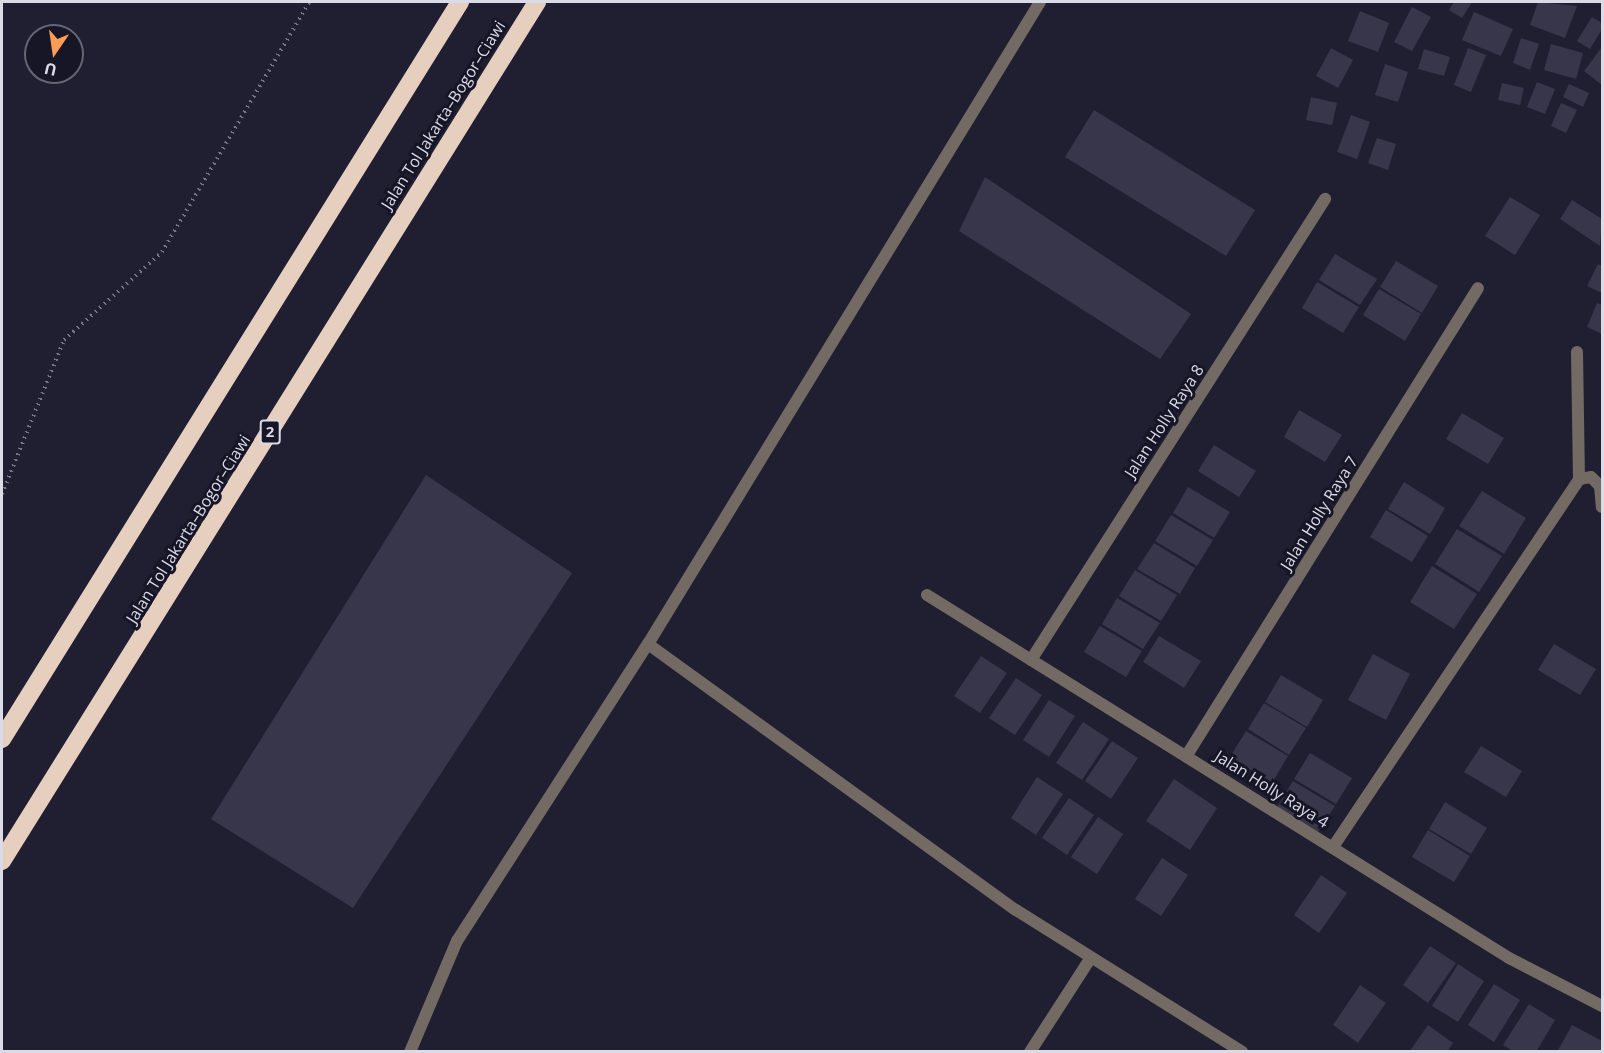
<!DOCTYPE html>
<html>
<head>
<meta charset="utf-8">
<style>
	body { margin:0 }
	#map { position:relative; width:1604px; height:1053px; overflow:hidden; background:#201f32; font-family:"Open Sans",sans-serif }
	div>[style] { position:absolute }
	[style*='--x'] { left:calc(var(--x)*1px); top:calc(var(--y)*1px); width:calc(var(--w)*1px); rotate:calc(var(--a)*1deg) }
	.building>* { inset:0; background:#37364a }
	.path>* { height:4px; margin-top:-2px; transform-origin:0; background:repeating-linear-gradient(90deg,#777686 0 1.5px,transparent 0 6px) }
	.minor>* { height:12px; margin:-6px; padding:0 6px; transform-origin:6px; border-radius:6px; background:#736a63 }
	.motorway>* { height:18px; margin:-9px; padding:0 9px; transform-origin:9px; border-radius:9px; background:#e7cfc0 }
	span { translate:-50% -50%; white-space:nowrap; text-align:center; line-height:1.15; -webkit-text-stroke:6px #171627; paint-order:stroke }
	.shield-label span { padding:2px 4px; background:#171627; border:2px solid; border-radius:4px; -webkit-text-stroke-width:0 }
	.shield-label { font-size:15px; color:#dbdbe7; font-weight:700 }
	.street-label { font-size:16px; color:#dbdbe7 }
	.frame { position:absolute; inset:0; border:3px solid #dbdbe7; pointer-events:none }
	.north { position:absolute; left:24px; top:24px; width:60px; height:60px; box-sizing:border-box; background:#171627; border:2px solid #656574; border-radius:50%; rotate:193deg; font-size:16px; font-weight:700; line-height:24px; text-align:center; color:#dbdbe7 }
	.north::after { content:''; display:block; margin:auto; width:21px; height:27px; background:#fd9c56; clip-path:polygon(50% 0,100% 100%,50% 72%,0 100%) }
</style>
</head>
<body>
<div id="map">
	<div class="building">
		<i style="clip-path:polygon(1454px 2px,1472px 2px,1462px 18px,1449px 10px)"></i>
		<i style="clip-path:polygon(1538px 2px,1577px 6px,1565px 38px,1530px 25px)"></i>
		<i style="clip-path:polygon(1412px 7px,1431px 17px,1412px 51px,1394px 42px)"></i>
		<i style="clip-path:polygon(1360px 11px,1389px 23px,1378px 52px,1348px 41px)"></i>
		<i style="clip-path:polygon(1474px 12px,1513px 29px,1501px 56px,1462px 40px)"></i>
		<i style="clip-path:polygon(1592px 17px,1602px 23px,1602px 29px,1590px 49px,1577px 41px)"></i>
		<i style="clip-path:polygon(1521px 38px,1539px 44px,1530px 70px,1513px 63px)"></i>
		<i style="clip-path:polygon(1551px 44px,1583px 53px,1576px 79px,1544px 70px)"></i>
		<i style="clip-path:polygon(1602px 47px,1602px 85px,1584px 71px)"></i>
		<i style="clip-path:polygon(1331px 48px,1353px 60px,1338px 88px,1316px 76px)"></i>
		<i style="clip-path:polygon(1468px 48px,1486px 55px,1471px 92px,1454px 85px)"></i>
		<i style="clip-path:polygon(1424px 49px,1450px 57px,1444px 76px,1418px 69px)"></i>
		<i style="clip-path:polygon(1385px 64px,1408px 72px,1398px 102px,1375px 95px)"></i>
		<i style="clip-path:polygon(1537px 82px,1555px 89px,1545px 114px,1527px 107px)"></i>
		<i style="clip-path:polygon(1502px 83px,1524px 88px,1520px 105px,1498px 100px)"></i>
		<i style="clip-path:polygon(1569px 84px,1589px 93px,1583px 107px,1563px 97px)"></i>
		<i style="clip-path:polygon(1311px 97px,1337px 103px,1332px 125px,1306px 120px)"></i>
		<i style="clip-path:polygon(1561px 103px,1577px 110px,1566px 133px,1551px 126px)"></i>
		<i style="clip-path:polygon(1094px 110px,1255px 210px,1226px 256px,1065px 157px)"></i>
		<i style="clip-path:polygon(1351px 115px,1370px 122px,1357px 159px,1337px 152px)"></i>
		<i style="clip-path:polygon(1377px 138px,1396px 144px,1388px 170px,1368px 163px)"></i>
		<i style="clip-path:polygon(985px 177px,1191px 314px,1160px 359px,959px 231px)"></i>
		<i style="clip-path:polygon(1510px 197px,1540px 215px,1515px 255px,1485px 236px)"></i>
		<i style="clip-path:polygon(1572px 200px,1602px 219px,1600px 246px,1560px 219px)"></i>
		<i style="clip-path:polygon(1335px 254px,1377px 279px,1360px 305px,1319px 280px)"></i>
		<i style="clip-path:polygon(1396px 261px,1438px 286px,1422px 313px,1380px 287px)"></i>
		<i style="clip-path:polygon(1598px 264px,1602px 266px,1602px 293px,1587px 286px)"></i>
		<i style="clip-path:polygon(1317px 282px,1359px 307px,1343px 333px,1302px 308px)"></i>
		<i style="clip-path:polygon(1379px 289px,1421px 314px,1405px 341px,1363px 315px)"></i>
		<i style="clip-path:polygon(1597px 303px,1602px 305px,1602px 334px,1587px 327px)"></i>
		<i style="clip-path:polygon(1299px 410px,1342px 435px,1325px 462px,1284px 437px)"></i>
		<i style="clip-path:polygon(1462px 413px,1504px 438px,1488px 464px,1446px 439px)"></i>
		<i style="clip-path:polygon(1214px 445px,1256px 471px,1239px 497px,1198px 471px)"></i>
		<i style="clip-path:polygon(426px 475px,572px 573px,353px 908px,211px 819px)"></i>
		<i style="clip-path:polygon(1404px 482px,1445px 508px,1430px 534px,1388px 509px)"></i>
		<i style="clip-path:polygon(1188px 487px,1230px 512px,1214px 538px,1173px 513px)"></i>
		<i style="clip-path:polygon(1482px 491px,1526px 518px,1504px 554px,1459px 526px)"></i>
		<i style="clip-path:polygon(1386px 510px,1428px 536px,1412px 562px,1370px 537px)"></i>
		<i style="clip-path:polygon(1171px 515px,1213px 540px,1197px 566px,1155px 541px)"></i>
		<i style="clip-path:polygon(1457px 529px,1502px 556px,1479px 592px,1435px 564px)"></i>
		<i style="clip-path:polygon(1154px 543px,1195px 568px,1180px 594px,1137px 569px)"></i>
		<i style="clip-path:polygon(1432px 566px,1477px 594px,1454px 629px,1410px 602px)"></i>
		<i style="clip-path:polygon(1135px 570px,1177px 595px,1161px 621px,1119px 596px)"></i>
		<i style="clip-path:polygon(1117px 598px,1160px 623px,1143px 649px,1102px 624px)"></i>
		<i style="clip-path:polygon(1100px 626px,1142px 651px,1126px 677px,1084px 652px)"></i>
		<i style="clip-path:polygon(1159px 636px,1201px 661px,1184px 688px,1143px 662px)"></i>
		<i style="clip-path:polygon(1554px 644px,1596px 669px,1580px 695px,1538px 670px)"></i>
		<i style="clip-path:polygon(1373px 654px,1410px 674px,1386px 720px,1348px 700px)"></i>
		<i style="clip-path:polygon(981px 656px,1007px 673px,980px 713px,954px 696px)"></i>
		<i style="clip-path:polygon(1281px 675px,1323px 700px,1307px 727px,1265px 702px)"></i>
		<i style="clip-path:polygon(1016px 678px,1042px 695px,1015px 735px,989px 718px)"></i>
		<i style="clip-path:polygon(1049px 700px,1075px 716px,1049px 757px,1023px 740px)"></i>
		<i style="clip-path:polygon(1264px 703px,1306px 728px,1289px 755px,1248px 729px)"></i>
		<i style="clip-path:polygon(1083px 722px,1109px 739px,1082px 780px,1056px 763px)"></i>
		<i style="clip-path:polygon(1246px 731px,1288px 756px,1272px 783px,1230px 757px)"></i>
		<i style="clip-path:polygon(1112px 741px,1138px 758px,1111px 799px,1085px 781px)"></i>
		<i style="clip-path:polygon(1481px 746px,1522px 771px,1506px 797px,1464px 772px)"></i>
		<i style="clip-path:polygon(1310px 753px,1352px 778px,1336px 804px,1294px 779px)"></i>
		<i style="clip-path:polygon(1037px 777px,1063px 794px,1036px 835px,1011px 818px)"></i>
		<i style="clip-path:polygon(1174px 779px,1217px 808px,1190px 850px,1146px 821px)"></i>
		<i style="clip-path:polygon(1293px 781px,1335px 806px,1318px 832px,1277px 807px)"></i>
		<i style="clip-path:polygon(1069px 798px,1094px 815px,1067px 855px,1042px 838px)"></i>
		<i style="clip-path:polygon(1445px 802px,1487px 828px,1471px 854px,1429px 829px)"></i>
		<i style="clip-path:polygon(1098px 817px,1123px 834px,1097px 874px,1071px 857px)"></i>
		<i style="clip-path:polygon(1428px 830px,1470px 856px,1454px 882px,1412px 857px)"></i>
		<i style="clip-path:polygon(1162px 858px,1188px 875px,1161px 916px,1135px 899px)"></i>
		<i style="clip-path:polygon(1321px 875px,1347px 893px,1319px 933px,1294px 915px)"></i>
		<i style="clip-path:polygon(1430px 946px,1456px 963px,1428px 1003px,1403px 985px)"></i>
		<i style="clip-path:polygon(1458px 964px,1484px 981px,1458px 1022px,1432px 1006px)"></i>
		<i style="clip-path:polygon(1494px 984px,1520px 1000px,1494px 1042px,1468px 1025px)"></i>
		<i style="clip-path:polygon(1360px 985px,1386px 1003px,1358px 1043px,1333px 1025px)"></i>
		<i style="clip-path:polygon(1529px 1004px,1555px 1020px,1536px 1052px,1514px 1052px,1503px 1045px)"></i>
		<i style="clip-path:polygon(1428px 1025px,1453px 1043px,1447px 1052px,1409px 1052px)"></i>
		<i style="clip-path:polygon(1572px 1025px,1602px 1041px,1602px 1052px,1557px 1052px)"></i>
	</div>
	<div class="path">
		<i style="--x:2;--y:494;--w:166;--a:-68.1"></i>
		<i style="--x:64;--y:340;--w:132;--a:-41.9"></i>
		<i style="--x:162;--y:252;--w:290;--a:-59.5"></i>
	</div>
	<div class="minor">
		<i style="--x:1577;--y:352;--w:127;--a:89.1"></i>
		<i style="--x:927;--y:595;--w:686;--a:31.95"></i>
		<i style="--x:1509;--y:958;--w:105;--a:27.3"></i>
		<i style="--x:648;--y:644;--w:454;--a:35.9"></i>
		<i style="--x:1016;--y:910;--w:267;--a:32.1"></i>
		<i style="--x:1031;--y:660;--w:547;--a:-57.47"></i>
		<i style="--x:1187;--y:755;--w:550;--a:-58.07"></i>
		<i style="--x:1333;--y:847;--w:443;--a:-56.2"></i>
		<i style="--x:1579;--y:479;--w:12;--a:-9"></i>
		<i style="--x:1591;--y:477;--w:13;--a:45"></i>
		<i style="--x:1600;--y:486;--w:21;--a:85"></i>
		<i style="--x:410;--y:1052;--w:121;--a:-67.1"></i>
		<i style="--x:457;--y:941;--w:353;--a:-57.3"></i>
		<i style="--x:648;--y:644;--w:752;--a:-58.59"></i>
		<i style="--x:1030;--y:1052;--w:111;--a:-57.2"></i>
	</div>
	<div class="motorway">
		<i style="--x:2;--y:739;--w:868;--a:-58.14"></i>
		<i style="--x:2;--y:861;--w:1012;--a:-58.08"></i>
	</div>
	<div class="shield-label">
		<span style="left:270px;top:432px">2</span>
	</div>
	<div class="street-label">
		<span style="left:443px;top:115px;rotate:-58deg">Jalan Tol Jakarta–Bogor–Ciawi</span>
		<span style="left:1164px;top:421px;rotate:-57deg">Jalan Holly Raya 8</span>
		<span style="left:1319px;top:513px;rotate:-58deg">Jalan Holly Raya 7</span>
		<span style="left:188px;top:529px;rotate:-58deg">Jalan Tol Jakarta–Bogor–Ciawi</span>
		<span style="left:1272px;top:789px;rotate:32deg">Jalan Holly Raya 4</span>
	</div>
	<div class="frame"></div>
	<div class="north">U</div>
</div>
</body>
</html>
